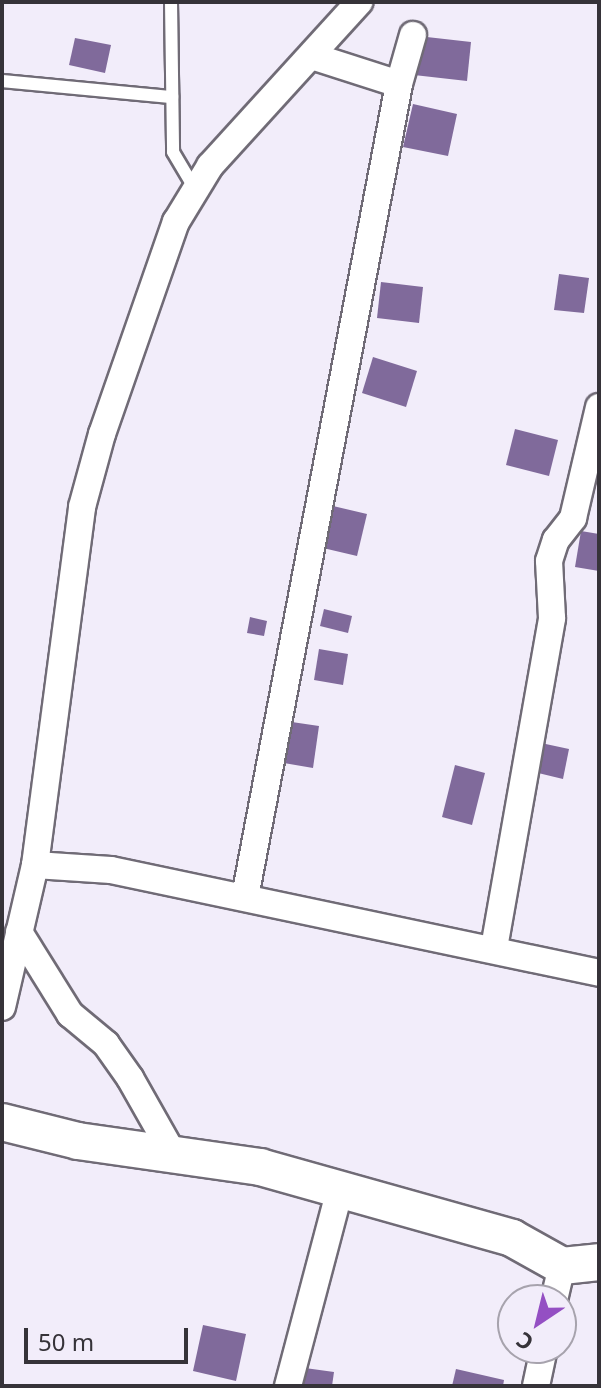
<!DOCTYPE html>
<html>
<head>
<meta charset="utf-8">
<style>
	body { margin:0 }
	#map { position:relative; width:601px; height:1388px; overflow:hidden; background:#f2edfa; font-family:"Noto Sans",sans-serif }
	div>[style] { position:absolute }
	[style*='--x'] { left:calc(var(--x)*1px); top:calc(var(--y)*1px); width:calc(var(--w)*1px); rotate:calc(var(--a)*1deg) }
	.building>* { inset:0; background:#806a9b }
	.roads { filter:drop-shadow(2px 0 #706b76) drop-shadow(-2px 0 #706b76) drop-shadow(0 2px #706b76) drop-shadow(0 -2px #706b76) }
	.lane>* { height:12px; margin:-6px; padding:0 6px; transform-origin:6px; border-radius:6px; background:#fff }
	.street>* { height:26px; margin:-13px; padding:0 13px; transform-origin:13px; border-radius:13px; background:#fff }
	.secondary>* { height:36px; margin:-18px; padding:0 18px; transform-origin:18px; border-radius:18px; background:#fff }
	span { translate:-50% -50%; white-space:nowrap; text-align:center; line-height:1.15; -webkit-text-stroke:8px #f2edfa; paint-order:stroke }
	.frame { position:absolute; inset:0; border:4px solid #363339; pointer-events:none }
	.north { position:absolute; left:497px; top:1284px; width:80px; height:80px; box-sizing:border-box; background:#f2edfa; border:2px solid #a7a3ad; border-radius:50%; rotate:215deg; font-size:22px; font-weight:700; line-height:32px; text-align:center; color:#363339 }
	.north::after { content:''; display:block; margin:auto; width:28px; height:36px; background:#944fc3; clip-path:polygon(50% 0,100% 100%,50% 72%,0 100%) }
	.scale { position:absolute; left:24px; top:1328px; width:164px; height:36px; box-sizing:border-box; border:4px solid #363339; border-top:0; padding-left:10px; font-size:24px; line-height:28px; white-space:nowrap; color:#363339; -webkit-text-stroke:6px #f2edfa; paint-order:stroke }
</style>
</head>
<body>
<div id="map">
	<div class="building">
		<i style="clip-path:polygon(418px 36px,471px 42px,467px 81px,414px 75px)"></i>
		<i style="clip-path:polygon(75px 38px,111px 45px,105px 73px,69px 65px)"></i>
		<i style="clip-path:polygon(413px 104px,457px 114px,448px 156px,403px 147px)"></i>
		<i style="clip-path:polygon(559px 274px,589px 278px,584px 313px,554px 310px)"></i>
		<i style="clip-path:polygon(381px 282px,423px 287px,419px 323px,377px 318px)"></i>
		<i style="clip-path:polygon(373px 357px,417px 371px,406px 407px,362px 393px)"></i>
		<i style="clip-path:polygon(515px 429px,558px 440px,549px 476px,506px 465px)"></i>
		<i style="clip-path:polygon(333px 506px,367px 514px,357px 556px,323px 548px)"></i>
		<i style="clip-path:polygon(581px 531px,599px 534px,599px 571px,575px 567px)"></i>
		<i style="clip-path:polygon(324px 609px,352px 616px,348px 633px,320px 626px)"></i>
		<i style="clip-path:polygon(250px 617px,267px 621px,264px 636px,247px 633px)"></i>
		<i style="clip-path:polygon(319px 649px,348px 654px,343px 685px,314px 680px)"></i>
		<i style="clip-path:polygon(285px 721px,319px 726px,313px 768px,278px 762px)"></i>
		<i style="clip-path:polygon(541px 743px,569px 749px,563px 779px,534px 772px)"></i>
		<i style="clip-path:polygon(455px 765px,485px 773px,472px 825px,442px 817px)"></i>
		<i style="clip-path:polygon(203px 1325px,246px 1334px,236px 1381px,193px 1371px)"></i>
		<i style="clip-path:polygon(305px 1368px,334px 1372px,332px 1386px,303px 1386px)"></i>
		<i style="clip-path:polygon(456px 1369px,504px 1380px,503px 1386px,452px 1386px)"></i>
	</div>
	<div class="roads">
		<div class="lane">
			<i style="--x:171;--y:2;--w:150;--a:89.2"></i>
			<i style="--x:173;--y:152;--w:43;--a:59.3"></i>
			<i style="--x:2;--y:81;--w:171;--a:5.4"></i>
		</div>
		<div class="street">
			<i style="--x:312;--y:56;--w:91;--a:17.8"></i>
			<i style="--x:35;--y:865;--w:76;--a:3.8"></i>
			<i style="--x:111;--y:870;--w:499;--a:11.9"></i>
			<i style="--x:245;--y:897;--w:827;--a:-79.27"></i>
			<i style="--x:399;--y:84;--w:51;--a:-74.1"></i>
			<i style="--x:19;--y:932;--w:97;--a:58.1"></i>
			<i style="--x:70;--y:1014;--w:47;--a:39.8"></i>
			<i style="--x:106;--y:1044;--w:42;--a:54.8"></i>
			<i style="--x:130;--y:1078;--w:87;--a:60.5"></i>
			<i style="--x:494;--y:948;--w:335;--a:-80"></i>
			<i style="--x:552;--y:618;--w:57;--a:-93"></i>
			<i style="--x:549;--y:561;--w:22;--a:-72"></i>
			<i style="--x:556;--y:540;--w:28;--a:-52"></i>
			<i style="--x:573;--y:518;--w:114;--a:-76.8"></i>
			<i style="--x:2;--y:1007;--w:146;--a:-76.9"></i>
			<i style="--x:35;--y:865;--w:361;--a:-82.5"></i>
			<i style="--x:82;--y:507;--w:76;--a:-74.7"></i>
			<i style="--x:102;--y:434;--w:225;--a:-70.8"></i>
			<i style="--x:176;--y:222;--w:66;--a:-58.7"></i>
			<i style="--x:210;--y:166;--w:222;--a:-47.7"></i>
			<i style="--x:554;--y:1300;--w:35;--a:-77"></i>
			<i style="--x:288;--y:1386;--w:204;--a:-75.2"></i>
			<i style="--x:536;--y:1386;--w:39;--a:-78"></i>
		</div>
		<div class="secondary">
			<i style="--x:2;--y:1122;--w:78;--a:14"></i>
			<i style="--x:78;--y:1141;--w:184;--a:8.1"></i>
			<i style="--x:260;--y:1167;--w:262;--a:15.7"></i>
			<i style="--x:512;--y:1238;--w:57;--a:29.2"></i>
			<i style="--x:562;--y:1266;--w:37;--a:-6"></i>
		</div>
	</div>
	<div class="frame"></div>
	<div class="north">С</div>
	<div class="scale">50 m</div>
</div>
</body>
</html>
